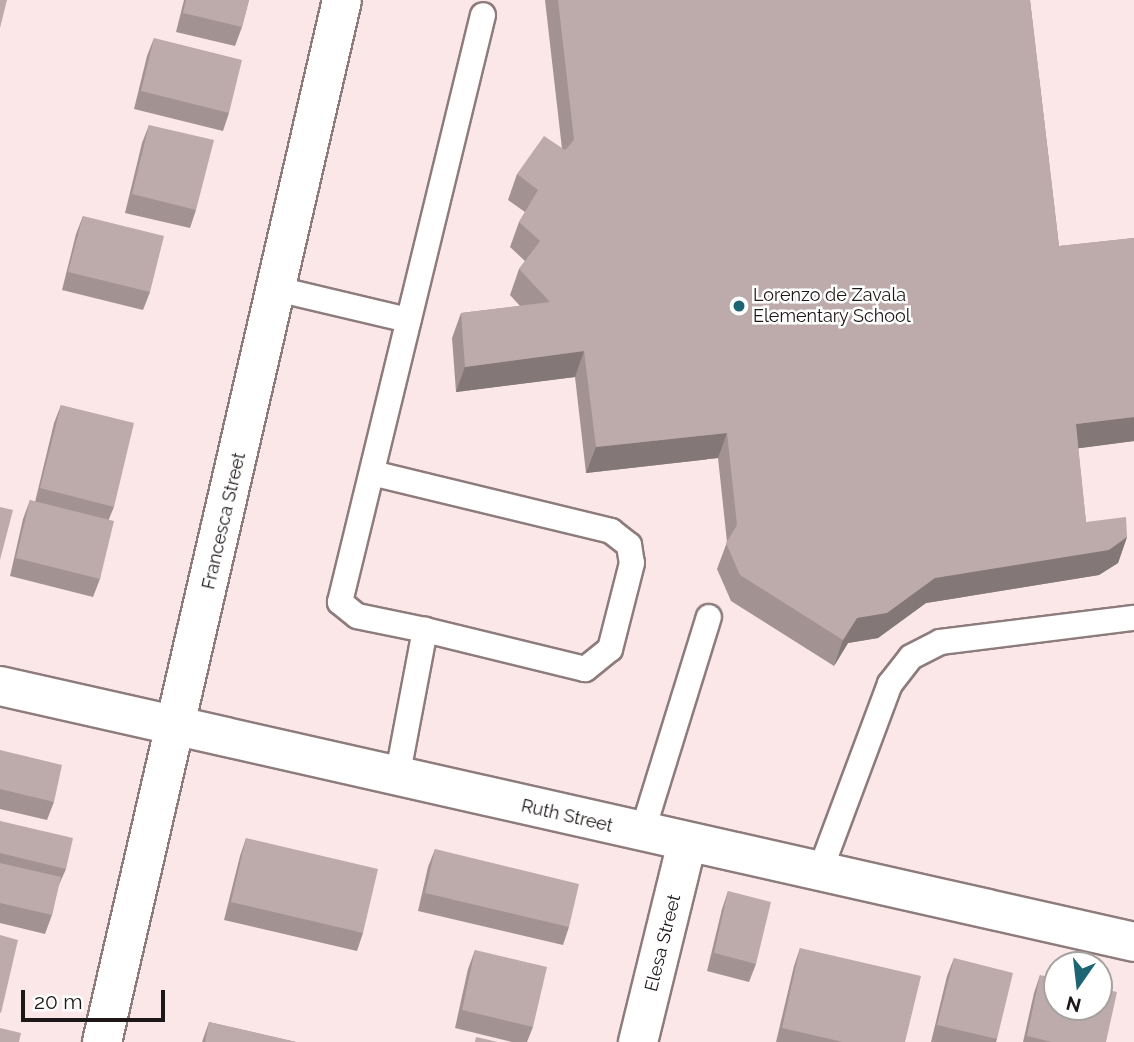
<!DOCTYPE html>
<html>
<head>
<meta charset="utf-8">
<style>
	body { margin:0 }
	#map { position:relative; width:1134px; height:1042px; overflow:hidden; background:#fbe7e7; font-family:Raleway,sans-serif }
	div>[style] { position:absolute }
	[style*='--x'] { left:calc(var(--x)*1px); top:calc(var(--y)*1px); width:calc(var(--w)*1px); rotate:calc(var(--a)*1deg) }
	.roads { filter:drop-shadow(2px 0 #8e7c7c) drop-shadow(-2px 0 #8e7c7c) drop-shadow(0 2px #8e7c7c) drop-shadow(0 -2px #8e7c7c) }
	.service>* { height:24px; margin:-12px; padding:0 12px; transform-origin:12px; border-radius:12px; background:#fff }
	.minor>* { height:38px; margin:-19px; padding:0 19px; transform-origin:19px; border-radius:19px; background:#fff }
	.wall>* { inset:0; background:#a39292 }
	.shaded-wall>* { inset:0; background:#847777 }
	.building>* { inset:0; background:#bdaaaa }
	.dots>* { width:19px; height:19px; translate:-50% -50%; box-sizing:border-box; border:4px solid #fff; border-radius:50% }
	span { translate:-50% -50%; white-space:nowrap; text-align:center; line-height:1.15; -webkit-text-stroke:5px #fff; paint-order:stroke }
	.poi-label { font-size:18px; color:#1e1717 }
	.left { translate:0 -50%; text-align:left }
	.street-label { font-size:18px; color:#1e1717 }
	.north { position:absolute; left:1043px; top:951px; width:70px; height:70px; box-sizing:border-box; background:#fff; border:2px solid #a5a2a2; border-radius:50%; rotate:194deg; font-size:19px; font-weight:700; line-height:28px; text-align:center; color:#1e1717 }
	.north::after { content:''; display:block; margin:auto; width:24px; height:32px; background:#1e6574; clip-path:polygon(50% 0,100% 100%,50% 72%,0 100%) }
	.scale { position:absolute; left:21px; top:990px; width:144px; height:32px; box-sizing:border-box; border:4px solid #1e1717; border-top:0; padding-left:9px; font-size:21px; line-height:24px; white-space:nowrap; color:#1e1717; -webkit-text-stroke:5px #fff; paint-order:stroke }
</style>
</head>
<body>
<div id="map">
	<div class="roads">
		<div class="service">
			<i style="--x:277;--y:289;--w:135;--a:13.3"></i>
			<i style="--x:372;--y:473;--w:246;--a:13.6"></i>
			<i style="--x:611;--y:531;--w:23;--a:38"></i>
			<i style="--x:629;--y:545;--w:18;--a:81"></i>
			<i style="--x:632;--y:563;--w:89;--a:104.3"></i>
			<i style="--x:610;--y:649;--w:32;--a:141"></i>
			<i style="--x:585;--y:669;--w:165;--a:-166.3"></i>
			<i style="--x:397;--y:778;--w:151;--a:-79.3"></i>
			<i style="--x:425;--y:630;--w:69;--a:-168.4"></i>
			<i style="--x:357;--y:616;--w:22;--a:-141"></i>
			<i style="--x:340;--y:602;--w:604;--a:-76.31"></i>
			<i style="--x:642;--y:833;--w:226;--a:-72.8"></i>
			<i style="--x:820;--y:871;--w:200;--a:-69.5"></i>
			<i style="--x:890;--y:684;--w:34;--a:-52"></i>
			<i style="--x:911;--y:657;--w:33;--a:-27"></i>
			<i style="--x:940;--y:642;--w:195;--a:-7.1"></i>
		</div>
		<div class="minor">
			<i style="--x:0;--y:686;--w:1163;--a:12.72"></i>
			<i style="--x:102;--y:1042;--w:1069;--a:-77.03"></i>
			<i style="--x:638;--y:1042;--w:205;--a:-76.2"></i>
		</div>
	</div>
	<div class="wall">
		<i style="clip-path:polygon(184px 0,249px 0,242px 27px,235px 46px,176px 32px)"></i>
		<i style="clip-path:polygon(545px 0,1030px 0,1059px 246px,1134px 238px,1134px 441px,1078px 448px,1086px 522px,1127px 537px,1118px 563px,1099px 575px,926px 603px,878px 638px,848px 643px,834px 666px,731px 601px,717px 569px,727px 542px,718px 458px,586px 473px,575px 377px,456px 392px,452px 338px,461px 313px,520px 306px,510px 295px,519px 269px,525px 261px,510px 247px,519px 222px,525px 212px,508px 200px,517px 174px,562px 149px)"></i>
		<i style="clip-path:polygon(154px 38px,229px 113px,223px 131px,134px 109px,147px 56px)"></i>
		<i style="clip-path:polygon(149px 125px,196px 210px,190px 228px,125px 213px,142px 143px)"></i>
		<i style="clip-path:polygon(83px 216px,150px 292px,143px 310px,62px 290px,76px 234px)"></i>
		<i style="clip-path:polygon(61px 405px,114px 507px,109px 519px,100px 579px,93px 597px,10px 576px,23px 519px,30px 500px,35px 502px,54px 423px)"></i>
		<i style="clip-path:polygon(0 750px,54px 802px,47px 820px,0 809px)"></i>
		<i style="clip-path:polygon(0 821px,66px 869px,58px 887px,52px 915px,45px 934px,0 923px)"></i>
		<i style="clip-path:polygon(246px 838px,363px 933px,357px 951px,224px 920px,240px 856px)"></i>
		<i style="clip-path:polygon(435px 849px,569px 927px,563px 945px,418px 911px,428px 867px)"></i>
		<i style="clip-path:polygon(728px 891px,756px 964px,749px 982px,707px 971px,722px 909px)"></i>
		<i style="clip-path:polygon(800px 948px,905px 1042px,776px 1042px,794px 966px)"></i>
		<i style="clip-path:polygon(475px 950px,533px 1027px,527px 1042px,512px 1042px,455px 1028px,468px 969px)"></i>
		<i style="clip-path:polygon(954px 958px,997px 1039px,996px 1042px,931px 1042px,947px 976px)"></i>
		<i style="clip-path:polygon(1040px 975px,1106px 1042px,1023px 1042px,1034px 993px)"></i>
		<i style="clip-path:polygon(209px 1022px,296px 1042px,202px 1042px)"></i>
	</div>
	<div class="shaded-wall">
		<i style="clip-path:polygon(584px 351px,575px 377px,456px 392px,465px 367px)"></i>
		<i style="clip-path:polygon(1134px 417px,1134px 441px,1066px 450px,1076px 424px)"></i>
		<i style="clip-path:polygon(727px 433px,718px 458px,586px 473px,596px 447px)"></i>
		<i style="clip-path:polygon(1127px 537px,1118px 563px,1099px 575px,926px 603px,878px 638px,848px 643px,834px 666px,843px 640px,857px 618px,935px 578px)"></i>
	</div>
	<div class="building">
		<i style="clip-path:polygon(0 0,7px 0,0 28px)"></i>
		<i style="clip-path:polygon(186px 0,249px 0,242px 27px,183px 13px)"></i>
		<i style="clip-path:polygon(558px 0,1030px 0,1059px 246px,1134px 238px,1134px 417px,1076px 424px,1086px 522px,1126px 517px,1127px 537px,1109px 550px,935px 578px,887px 613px,857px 618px,843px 640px,740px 575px,726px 543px,737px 525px,727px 433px,596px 447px,584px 351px,465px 367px,461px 313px,550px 302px,519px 269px,540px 241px,519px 222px,538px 190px,517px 174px,544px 136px,565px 150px,574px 140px)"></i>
		<i style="clip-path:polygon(154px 38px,242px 60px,229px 113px,141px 91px)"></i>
		<i style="clip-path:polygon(149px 125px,214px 140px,196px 210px,132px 194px)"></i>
		<i style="clip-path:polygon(83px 216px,164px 236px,150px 292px,68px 272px)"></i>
		<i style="clip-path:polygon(61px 405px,134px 423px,114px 507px,40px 488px)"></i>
		<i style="clip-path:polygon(30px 500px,114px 521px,100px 579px,16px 558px)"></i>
		<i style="clip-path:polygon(0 507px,13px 510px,0 560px)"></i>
		<i style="clip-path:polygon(0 750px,62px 765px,54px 802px,0 789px)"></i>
		<i style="clip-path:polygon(0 821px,73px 838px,66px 869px,0 853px)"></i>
		<i style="clip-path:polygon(246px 838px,378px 869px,363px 933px,231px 902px)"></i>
		<i style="clip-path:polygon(435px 849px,579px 884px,569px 927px,425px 893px)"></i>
		<i style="clip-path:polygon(0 863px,61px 877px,52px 915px,0 903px)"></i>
		<i style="clip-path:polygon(728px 891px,771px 902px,756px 964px,714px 953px)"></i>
		<i style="clip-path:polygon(0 935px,18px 940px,1px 1013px,0 1012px)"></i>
		<i style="clip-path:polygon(800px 948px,921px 976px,905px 1042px,843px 1042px,782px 1028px)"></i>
		<i style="clip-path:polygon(475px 950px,547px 967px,533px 1027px,462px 1010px)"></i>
		<i style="clip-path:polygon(954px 958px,1013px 973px,997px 1039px,937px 1025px)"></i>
		<i style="clip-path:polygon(1040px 975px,1057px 979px,1057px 1007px,1099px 1007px,1099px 988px,1117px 992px,1106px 1042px,1052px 1042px,1027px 1036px)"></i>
		<i style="clip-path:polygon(209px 1022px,296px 1042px,205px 1042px)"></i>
		<i style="clip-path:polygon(0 1028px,21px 1033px,19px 1042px,0 1042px)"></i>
		<i style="clip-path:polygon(476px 1037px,498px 1042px,475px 1042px)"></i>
	</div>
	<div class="dots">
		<i style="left:739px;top:306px;background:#1e6574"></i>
	</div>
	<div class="poi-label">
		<span class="left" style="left:753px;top:306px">Lorenzo de Zavala<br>Elementary School</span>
	</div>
	<div class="street-label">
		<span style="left:224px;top:521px;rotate:-77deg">Francesca Street</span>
		<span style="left:567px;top:816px;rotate:13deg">Ruth Street</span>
		<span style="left:663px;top:943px;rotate:-76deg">Elesa Street</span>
	</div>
	<div class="north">N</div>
	<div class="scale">20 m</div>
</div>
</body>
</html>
